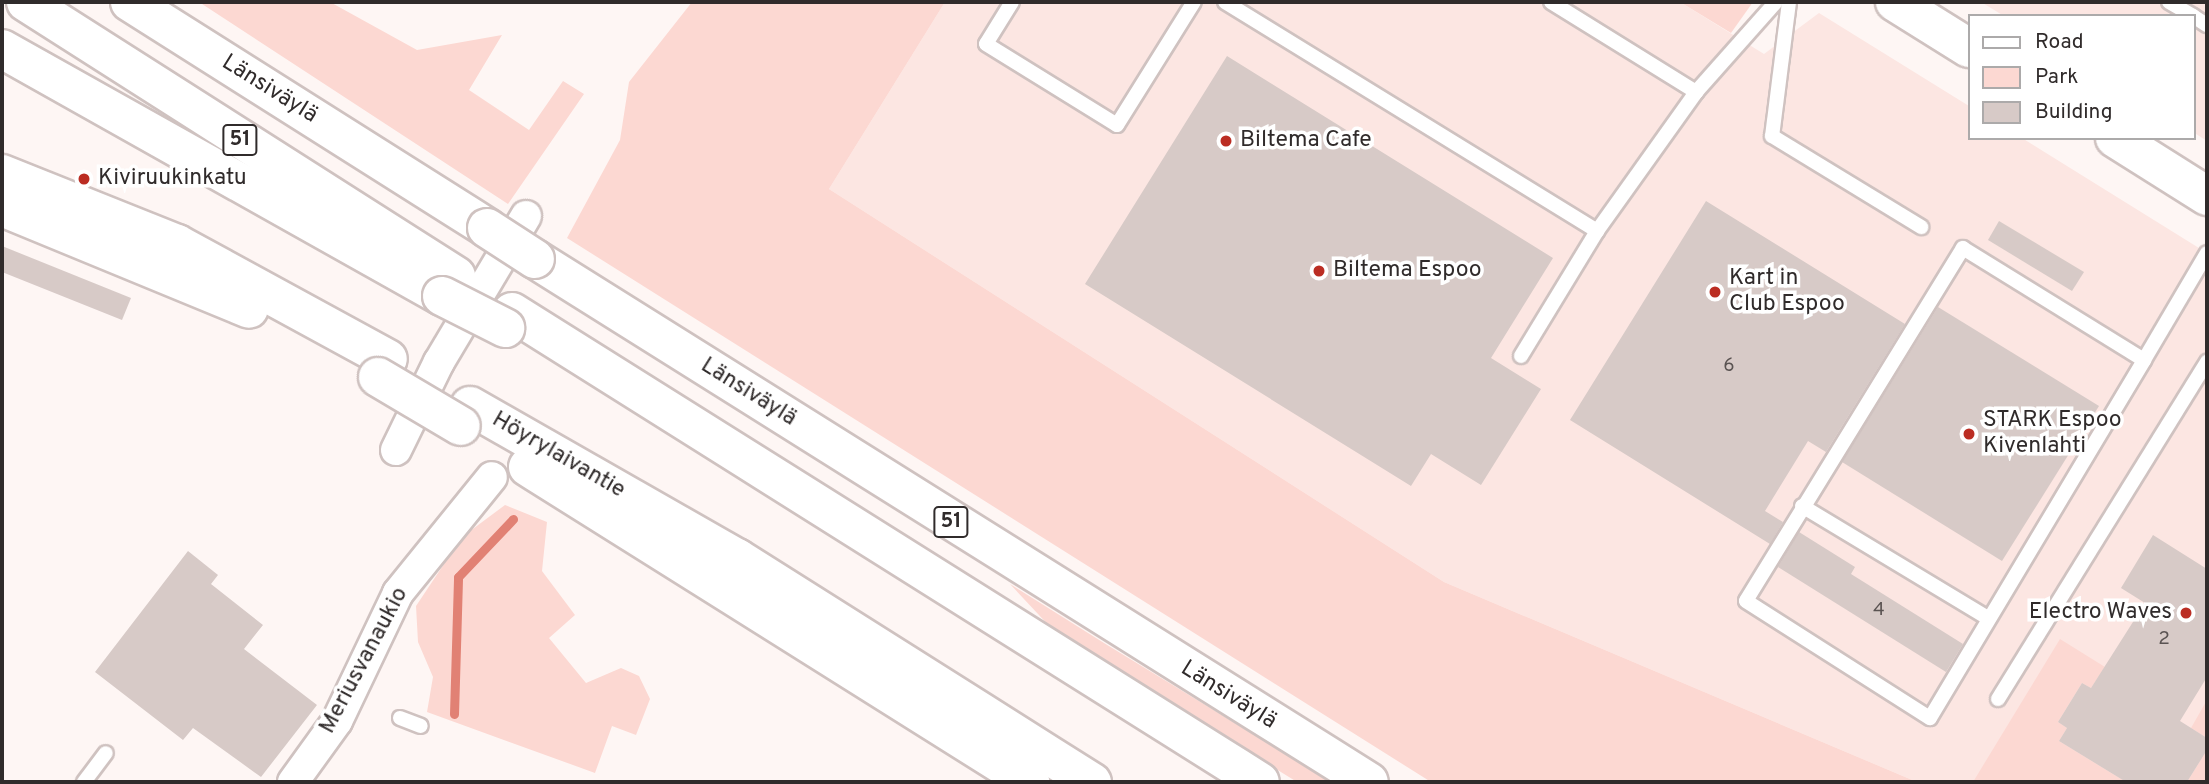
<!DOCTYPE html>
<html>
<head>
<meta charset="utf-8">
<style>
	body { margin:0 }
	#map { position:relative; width:2209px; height:784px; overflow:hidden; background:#fef6f4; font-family:Overpass,sans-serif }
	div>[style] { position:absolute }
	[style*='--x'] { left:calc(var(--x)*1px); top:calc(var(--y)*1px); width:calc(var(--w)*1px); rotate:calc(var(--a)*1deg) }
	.built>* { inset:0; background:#fce6e2 }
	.green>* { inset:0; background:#fcd8d2 }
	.stream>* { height:9px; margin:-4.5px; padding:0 4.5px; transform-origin:4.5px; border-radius:4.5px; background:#e18174 }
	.building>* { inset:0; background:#d7cac7 }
	.roads { filter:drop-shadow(2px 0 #cfc2c0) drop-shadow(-2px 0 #cfc2c0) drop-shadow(0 2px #cfc2c0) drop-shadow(0 -2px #cfc2c0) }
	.lane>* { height:14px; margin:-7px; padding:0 7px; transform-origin:7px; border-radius:7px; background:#fff }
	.street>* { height:30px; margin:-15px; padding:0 15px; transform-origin:15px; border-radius:15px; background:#fff }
	.secondary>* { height:38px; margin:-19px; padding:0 19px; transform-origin:19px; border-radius:19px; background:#fff }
	.highway>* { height:38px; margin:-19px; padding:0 19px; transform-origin:19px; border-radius:19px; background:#fff }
	.bridges { filter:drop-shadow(2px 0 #cfc2c0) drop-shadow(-2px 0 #cfc2c0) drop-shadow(0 2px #cfc2c0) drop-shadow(0 -2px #cfc2c0) }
	.secondary-bridge>* { height:38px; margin:-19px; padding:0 19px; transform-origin:19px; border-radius:19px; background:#fff }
	.highway-bridge>* { height:38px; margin:-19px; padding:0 19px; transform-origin:19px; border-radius:19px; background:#fff }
	.dots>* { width:19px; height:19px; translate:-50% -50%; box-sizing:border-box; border:4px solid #fff; border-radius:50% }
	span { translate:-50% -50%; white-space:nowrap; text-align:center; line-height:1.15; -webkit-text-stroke:7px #fff; paint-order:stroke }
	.number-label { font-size:19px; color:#5a5352 }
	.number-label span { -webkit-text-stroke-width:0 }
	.shield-label span { padding:2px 5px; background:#fff; border:2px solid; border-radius:5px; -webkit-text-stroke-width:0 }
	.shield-label { font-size:21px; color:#302b2b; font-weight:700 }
	.street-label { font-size:23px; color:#302b2b }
	.poi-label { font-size:23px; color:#302b2b }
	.left { translate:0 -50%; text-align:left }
	.right { translate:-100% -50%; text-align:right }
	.frame { position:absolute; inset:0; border:4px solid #302b2b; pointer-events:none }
	.legend { position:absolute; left:1968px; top:14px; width:228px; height:126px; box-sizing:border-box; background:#fff; border:2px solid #acaaaa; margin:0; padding:9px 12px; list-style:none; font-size:21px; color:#302b2b }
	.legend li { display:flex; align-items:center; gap:14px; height:35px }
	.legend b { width:35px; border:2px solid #acaaaa }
</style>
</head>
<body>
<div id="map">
	<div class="built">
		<i style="clip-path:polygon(945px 2px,1680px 2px,1764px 54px,1819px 13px,1969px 106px,1969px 138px,2022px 138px,2207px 253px,2207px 782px,1917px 782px,1444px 582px,829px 189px)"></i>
		<i style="clip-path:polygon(1981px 2px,2207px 2px,2207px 141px,2193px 132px,2193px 16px,2004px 16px)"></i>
	</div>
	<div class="green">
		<i style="clip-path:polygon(199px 2px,330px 2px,417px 50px,502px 35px,469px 90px,529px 130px,563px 81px,584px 94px,508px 204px)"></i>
		<i style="clip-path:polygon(692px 2px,945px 2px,829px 189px,1444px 582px,1917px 782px,1431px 782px,567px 238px,620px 140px,629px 82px)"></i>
		<i style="clip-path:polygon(1680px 2px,1753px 2px,1731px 33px)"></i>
		<i style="clip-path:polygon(505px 505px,547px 522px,542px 571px,575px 615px,549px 638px,586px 683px,621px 668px,639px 676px,650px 699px,636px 735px,612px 726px,595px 773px,427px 712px,433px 677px,418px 642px,416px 606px,462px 537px)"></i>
		<i style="clip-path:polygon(1010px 584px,1104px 643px,1331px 782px,1297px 782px,1053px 630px)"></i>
		<i style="clip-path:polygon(2060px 639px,2105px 667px,2091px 688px,2082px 683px,2058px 722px,2067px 728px,2059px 741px,2126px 782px,1973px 782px)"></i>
		<i style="clip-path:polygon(2207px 700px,2207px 738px,2191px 728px)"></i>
		<i style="clip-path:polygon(2207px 750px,2207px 782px,2187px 782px)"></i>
	</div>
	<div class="stream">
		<i style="--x:454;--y:714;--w:137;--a:-88.3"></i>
		<i style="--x:458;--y:577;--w:80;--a:-46.5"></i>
	</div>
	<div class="building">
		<i style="clip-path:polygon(1227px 56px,1553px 258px,1491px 358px,1541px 389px,1481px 485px,1431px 454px,1411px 486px,1085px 284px)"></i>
		<i style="clip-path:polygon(1706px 201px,1905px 324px,1826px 452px,1808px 441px,1765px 511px,1783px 522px,1770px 544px,1570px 420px)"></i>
		<i style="clip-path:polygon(1999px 221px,2084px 272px,2072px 291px,1988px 240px)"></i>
		<i style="clip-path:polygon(2px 246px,131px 298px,122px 320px,2px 272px)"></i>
		<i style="clip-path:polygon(1938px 307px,2099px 406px,2002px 561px,1842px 462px)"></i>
		<i style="clip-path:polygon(1799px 532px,1855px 567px,1851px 574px,1963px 644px,1946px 672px,1778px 567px)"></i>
		<i style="clip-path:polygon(2153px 535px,2207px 569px,2207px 677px,2180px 721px,2207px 738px,2207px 750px,2187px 782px,2126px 782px,2059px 741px,2067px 728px,2058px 722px,2082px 683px,2091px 688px,2145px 603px,2121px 588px)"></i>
		<i style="clip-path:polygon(188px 551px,218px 575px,211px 584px,263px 625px,244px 649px,317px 705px,261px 777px,193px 728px,183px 740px,95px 672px)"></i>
	</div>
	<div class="roads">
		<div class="lane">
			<i style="--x:1012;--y:2;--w:49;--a:121.8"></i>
			<i style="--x:986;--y:44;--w:154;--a:31.7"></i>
			<i style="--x:1117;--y:125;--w:145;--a:-58"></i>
			<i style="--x:1225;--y:2;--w:437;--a:31.6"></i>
			<i style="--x:1551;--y:2;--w:171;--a:31.8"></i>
			<i style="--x:1789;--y:2;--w:135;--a:97.2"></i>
			<i style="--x:1772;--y:136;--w:175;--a:31.4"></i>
			<i style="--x:2169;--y:2;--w:28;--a:30"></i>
			<i style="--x:2193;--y:16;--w:17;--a:33"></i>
			<i style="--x:1521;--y:356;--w:146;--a:-58.7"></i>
			<i style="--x:1597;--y:231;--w:171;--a:-54.5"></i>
			<i style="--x:1696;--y:92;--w:120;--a:-48.4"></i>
			<i style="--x:2144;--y:360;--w:213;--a:-148.3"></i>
			<i style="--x:1963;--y:248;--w:414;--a:121.6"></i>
			<i style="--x:1746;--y:601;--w:218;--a:32.5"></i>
			<i style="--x:1930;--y:718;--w:417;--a:-59.1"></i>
			<i style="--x:2144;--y:360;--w:124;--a:-59.5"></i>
			<i style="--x:1802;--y:506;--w:218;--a:31.1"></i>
			<i style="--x:1998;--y:699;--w:397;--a:-58.2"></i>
			<i style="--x:400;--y:718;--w:22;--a:21"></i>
			<i style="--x:84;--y:782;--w:36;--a:-53"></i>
		</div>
		<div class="street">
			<i style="--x:396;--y:450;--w:98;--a:-64"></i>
			<i style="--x:439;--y:362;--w:170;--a:-59.2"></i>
			<i style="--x:293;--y:782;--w:75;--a:-54.2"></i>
			<i style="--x:337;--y:721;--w:142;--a:-64.5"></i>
			<i style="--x:398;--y:593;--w:149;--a:-51"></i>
		</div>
		<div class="secondary">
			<i style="--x:1895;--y:2;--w:87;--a:31.9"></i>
			<i style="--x:2115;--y:138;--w:109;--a:32.2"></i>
			<i style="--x:2;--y:174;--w:188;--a:21.8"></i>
			<i style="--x:177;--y:244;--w:240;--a:28.6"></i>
			<i style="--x:2;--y:207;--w:267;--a:22.4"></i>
			<i style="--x:470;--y:406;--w:307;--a:29.7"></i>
			<i style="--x:737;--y:558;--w:420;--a:32.3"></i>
			<i style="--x:528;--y:467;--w:593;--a:32.11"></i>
		</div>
		<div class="highway">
			<i style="--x:26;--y:2;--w:510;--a:32.51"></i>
			<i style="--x:130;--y:2;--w:423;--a:32.3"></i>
			<i style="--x:2;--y:49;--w:505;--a:29.31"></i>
			<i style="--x:535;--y:259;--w:984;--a:32.09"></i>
			<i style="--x:512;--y:312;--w:883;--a:32.14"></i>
		</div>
	</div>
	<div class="bridges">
		<div class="secondary-bridge">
			<i style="--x:378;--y:377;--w:96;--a:30.6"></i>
		</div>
		<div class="highway-bridge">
			<i style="--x:487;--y:228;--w:57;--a:32.9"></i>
			<i style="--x:442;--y:296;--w:71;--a:26.9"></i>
		</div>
	</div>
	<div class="dots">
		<i style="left:1226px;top:141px;background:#bb2d23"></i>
		<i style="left:84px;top:179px;background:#bb2d23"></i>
		<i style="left:1319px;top:271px;background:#bb2d23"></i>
		<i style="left:1715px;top:292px;background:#bb2d23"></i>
		<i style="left:1969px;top:434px;background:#bb2d23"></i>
		<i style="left:2186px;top:613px;background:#bb2d23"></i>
	</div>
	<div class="number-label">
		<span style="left:1729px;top:367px">6</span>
		<span style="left:1879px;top:611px">4</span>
		<span style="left:2164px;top:640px">2</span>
	</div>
	<div class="shield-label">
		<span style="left:240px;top:140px">51</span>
		<span style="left:951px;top:522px">51</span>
	</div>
	<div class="street-label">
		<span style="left:269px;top:90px;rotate:32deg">Länsiväylä</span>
		<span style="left:748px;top:393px;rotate:32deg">Länsiväylä</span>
		<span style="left:558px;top:456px;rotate:30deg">Höyrylaivantie</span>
		<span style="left:365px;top:661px;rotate:-62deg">Meriusvanaukio</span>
		<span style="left:1228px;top:696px;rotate:32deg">Länsiväylä</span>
	</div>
	<div class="poi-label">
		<span class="left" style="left:1240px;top:141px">Biltema Cafe</span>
		<span class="left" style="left:98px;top:179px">Kiviruukinkatu</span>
		<span class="left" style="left:1333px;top:271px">Biltema Espoo</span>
		<span class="left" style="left:1729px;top:292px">Kart in<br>Club Espoo</span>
		<span class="left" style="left:1983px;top:434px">STARK Espoo<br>Kivenlahti</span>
		<span class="right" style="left:2172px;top:613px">Electro Waves</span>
	</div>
	<div class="frame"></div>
	<ul class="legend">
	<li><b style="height:9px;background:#fff"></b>Road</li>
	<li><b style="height:19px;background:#fcd8d2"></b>Park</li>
	<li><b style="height:19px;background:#d7cac7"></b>Building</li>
	</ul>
</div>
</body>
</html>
